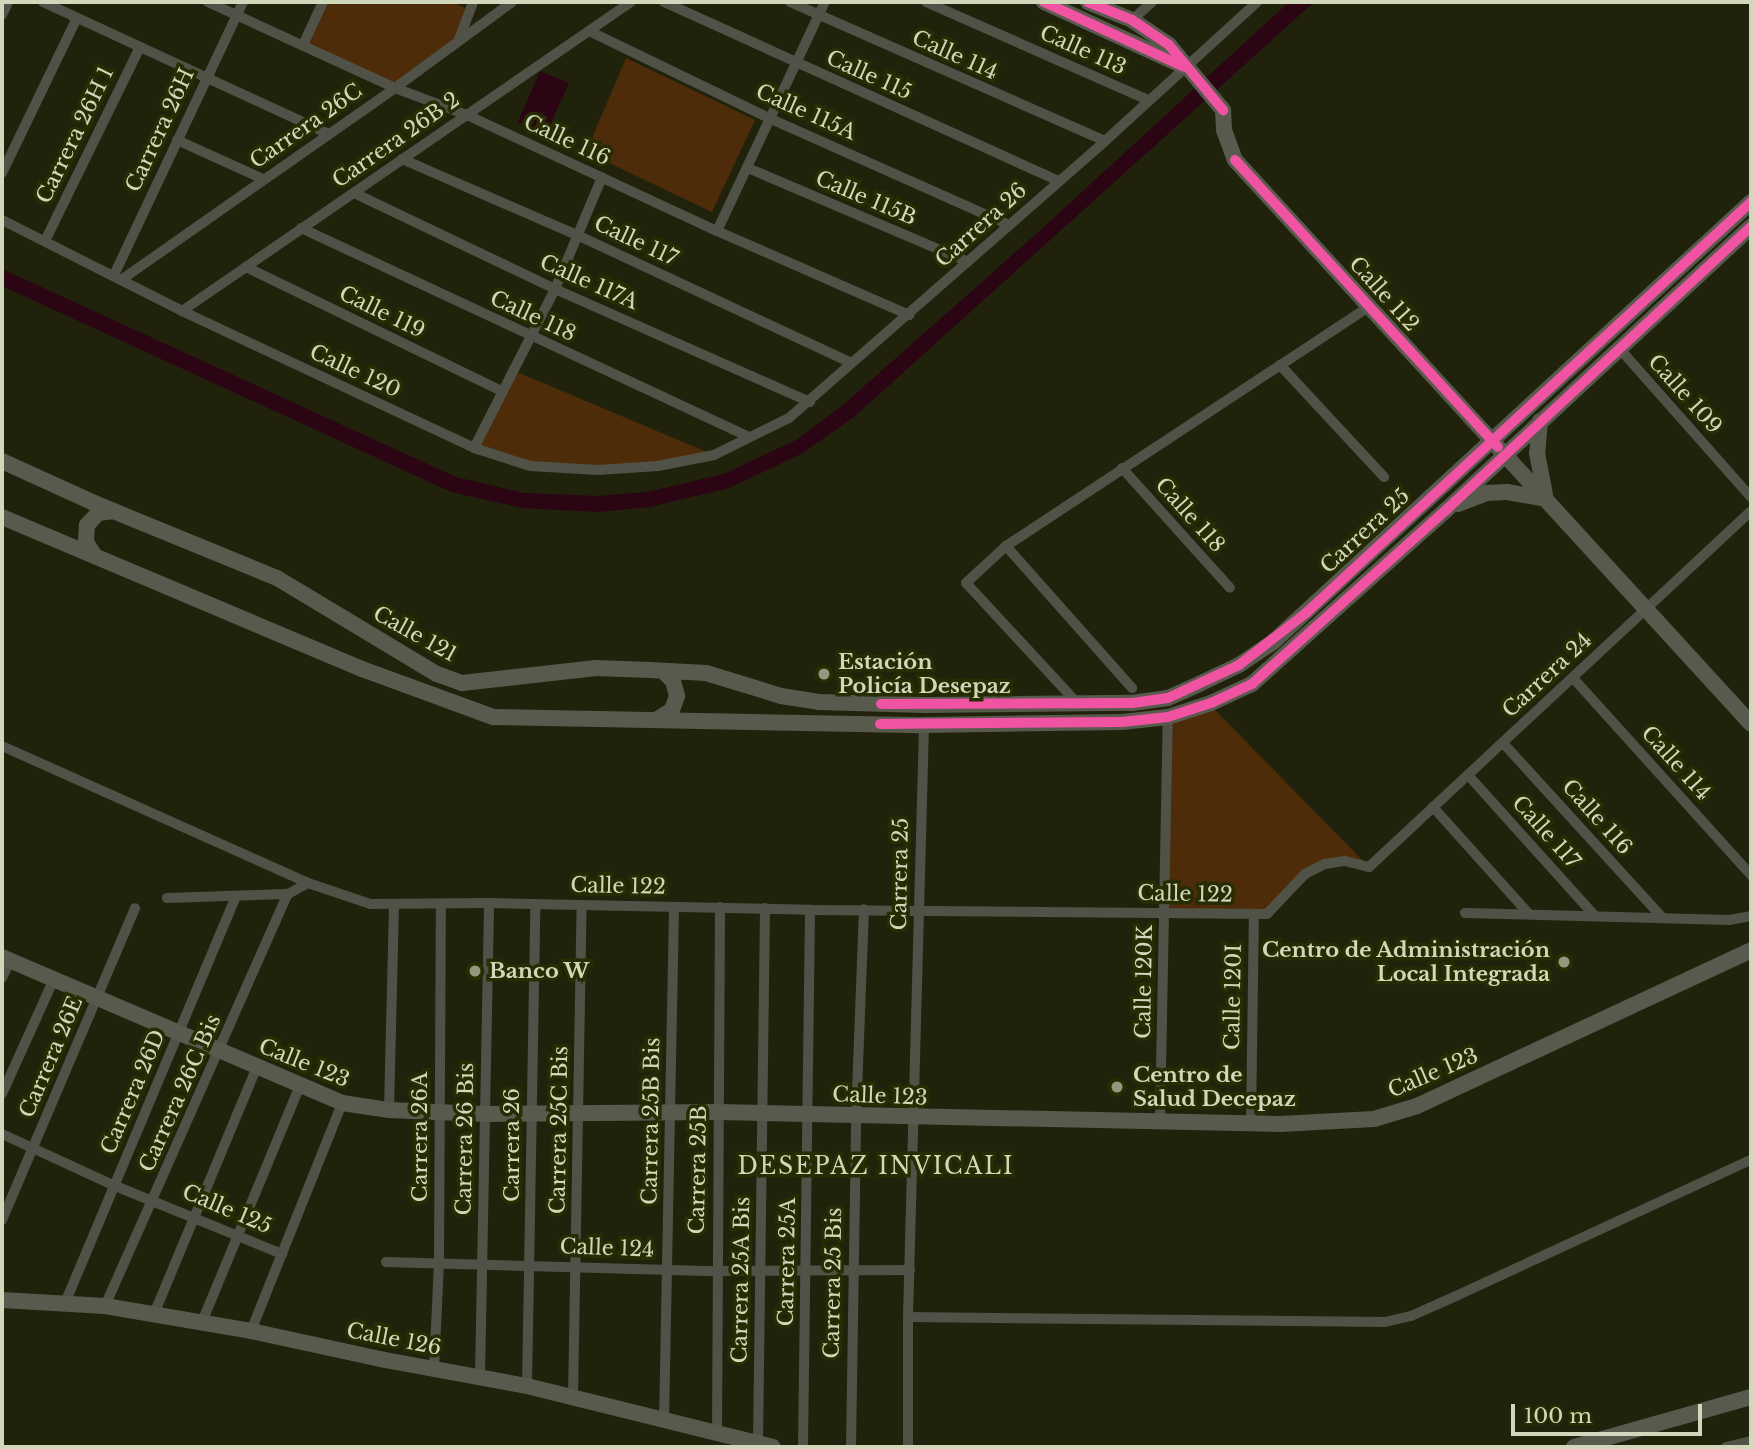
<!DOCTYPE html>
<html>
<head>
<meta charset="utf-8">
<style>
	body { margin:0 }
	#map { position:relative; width:1753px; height:1449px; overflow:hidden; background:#20220c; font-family:"Libre Baskerville",serif }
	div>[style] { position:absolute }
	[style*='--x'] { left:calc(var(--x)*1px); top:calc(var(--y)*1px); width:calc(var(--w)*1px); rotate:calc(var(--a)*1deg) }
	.green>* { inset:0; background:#4f2c09 }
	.water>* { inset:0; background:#2c0515 }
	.street>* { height:10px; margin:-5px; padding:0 5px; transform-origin:5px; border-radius:5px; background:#505247 }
	.secondary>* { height:16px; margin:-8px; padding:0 8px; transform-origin:8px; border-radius:8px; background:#585a4e }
	.cycleway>* { height:10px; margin:-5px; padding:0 5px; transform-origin:5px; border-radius:5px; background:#f153a3 }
	.dots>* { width:19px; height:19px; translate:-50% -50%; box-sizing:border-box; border:4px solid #272c02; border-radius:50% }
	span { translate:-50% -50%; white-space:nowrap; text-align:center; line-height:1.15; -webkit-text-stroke:7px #272c02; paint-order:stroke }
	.street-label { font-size:21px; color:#d1d7bb }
	.poi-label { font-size:21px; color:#d1d7bb; font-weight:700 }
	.left { translate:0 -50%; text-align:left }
	.right { translate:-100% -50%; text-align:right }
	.neighbourhood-label { font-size:23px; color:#d1d7bb; letter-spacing:2px }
	.frame { position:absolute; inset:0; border:4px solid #d1d7bb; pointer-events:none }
	.scale { position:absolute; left:1511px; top:1404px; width:191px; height:32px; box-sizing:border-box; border:4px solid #d1d7bb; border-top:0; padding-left:9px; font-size:21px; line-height:24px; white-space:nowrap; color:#d1d7bb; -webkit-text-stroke:5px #272c02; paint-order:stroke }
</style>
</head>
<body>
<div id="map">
	<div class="green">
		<i style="clip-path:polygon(323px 2px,452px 2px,469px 10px,459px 39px,395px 88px,303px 45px)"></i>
		<i style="clip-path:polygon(626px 58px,755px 120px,712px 212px,586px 152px)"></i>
		<i style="clip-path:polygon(512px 370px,714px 455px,658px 466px,530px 466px,474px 448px)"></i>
		<i style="clip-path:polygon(1215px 710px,1369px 867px,1325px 864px,1267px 914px,1165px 912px,1168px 724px)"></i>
	</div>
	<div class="water">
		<i style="clip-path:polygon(1289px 2px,1314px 2px,854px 417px,803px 453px,729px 488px,650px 507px,598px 512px,522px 508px,451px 492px,2px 286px,2px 269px,456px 477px,524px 493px,597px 496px,647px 492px,724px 474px,796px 440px,844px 404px,1035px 235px)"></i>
		<i style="clip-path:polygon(540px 71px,569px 83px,546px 134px,518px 122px)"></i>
	</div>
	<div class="street">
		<i style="--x:43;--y:2;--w:312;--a:24.8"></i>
		<i style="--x:208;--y:2;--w:206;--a:24.7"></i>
		<i style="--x:395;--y:88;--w:77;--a:20.6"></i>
		<i style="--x:467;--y:115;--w:276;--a:24.9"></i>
		<i style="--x:717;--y:231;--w:210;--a:23.6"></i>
		<i style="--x:664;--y:2;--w:434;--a:24.4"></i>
		<i style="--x:790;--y:2;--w:344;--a:23.8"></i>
		<i style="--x:926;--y:2;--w:243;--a:23.8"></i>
		<i style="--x:2;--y:15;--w:14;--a:-65"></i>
		<i style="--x:1132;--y:20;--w:27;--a:-42"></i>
		<i style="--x:589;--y:31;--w:202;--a:25.8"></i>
		<i style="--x:771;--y:119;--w:261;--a:24"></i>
		<i style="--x:459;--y:39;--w:40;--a:-69"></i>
		<i style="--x:303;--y:45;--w:47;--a:-65.1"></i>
		<i style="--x:177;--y:140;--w:94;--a:24.4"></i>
		<i style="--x:402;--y:159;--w:191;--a:23.5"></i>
		<i style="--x:577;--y:235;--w:302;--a:25"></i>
		<i style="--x:748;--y:168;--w:239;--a:23.1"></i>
		<i style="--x:2;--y:173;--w:172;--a:-64.2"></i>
		<i style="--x:354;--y:193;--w:223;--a:25.5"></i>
		<i style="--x:555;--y:289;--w:279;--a:23.9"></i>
		<i style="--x:2;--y:220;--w:202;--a:26.8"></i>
		<i style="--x:182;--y:311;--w:323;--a:25.1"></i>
		<i style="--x:474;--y:448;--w:59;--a:17.8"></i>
		<i style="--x:530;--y:466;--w:68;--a:3.4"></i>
		<i style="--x:598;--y:470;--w:60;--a:-3.8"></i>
		<i style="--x:658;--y:466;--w:57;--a:-11.1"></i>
		<i style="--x:714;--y:455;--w:84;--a:-26.3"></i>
		<i style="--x:789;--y:418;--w:420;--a:-41.2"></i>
		<i style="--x:1105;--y:141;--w:206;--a:-42.4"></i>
		<i style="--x:301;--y:228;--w:495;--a:25"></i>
		<i style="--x:717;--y:231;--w:253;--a:-64.8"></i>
		<i style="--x:45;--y:241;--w:216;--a:-63.9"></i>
		<i style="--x:246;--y:267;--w:284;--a:25.9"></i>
		<i style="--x:114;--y:275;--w:302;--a:-64.7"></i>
		<i style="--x:121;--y:280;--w:335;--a:-35"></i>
		<i style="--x:395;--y:88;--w:145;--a:-36.3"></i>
		<i style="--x:182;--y:311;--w:545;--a:-34.54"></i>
		<i style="--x:1619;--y:348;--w:199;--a:48.5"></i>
		<i style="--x:1280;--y:365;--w:153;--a:47.1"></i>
		<i style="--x:474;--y:448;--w:178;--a:-63"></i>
		<i style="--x:555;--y:289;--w:121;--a:-67.2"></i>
		<i style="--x:1122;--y:468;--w:161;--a:48"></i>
		<i style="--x:1006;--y:546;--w:190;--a:48.4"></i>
		<i style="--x:1573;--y:678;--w:266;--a:47.9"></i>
		<i style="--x:1079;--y:705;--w:166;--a:-132.8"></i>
		<i style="--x:966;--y:583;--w:54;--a:-42.8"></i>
		<i style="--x:1006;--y:546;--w:435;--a:-33.4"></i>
		<i style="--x:1503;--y:743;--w:236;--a:47.6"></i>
		<i style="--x:2;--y:746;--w:335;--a:24.1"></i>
		<i style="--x:308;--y:883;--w:65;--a:18.7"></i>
		<i style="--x:370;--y:904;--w:119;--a:-0.5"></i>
		<i style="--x:489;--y:903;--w:321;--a:1.2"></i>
		<i style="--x:810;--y:910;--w:457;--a:0.5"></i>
		<i style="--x:1267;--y:914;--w:55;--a:-46.5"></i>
		<i style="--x:1305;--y:874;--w:22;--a:-27"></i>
		<i style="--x:1325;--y:864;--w:20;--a:-9"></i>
		<i style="--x:1345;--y:861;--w:25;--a:14"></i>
		<i style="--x:1369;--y:867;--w:522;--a:-42.98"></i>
		<i style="--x:1468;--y:775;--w:190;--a:48"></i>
		<i style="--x:1433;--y:807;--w:144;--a:48.1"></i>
		<i style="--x:167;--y:898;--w:121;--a:-1.9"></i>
		<i style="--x:288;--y:894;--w:23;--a:-29"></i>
		<i style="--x:1465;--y:913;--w:264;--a:1.5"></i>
		<i style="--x:1729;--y:920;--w:22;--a:-10"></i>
		<i style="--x:2;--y:978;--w:19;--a:-65"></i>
		<i style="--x:2;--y:1094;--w:124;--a:-65.7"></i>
		<i style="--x:389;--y:1110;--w:206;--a:-88.6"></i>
		<i style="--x:1160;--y:1122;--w:405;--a:-88.9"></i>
		<i style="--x:1251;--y:1122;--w:208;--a:-89.2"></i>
		<i style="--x:2;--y:1134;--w:122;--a:24.7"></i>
		<i style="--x:113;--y:1185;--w:183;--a:22.2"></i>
		<i style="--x:2;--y:1220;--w:339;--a:-66.9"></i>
		<i style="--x:386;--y:1262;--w:329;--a:1.6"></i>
		<i style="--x:715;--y:1271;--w:195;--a:-0.3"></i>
		<i style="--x:65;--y:1303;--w:441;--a:-67.2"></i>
		<i style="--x:105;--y:1306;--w:451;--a:-66.1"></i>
		<i style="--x:154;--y:1314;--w:268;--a:-67.4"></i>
		<i style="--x:908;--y:1317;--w:477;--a:0.6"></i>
		<i style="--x:1385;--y:1322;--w:27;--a:-13"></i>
		<i style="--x:1411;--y:1316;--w:49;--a:-24"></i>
		<i style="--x:1456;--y:1296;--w:325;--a:-24.8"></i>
		<i style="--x:202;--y:1322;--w:256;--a:-67.5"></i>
		<i style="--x:251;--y:1331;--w:245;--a:-68.2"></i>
		<i style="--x:434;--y:1369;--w:107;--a:-87.3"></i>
		<i style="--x:439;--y:1262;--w:357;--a:-89.7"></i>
		<i style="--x:480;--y:1376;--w:473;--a:-88.9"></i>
		<i style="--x:527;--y:1386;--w:482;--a:-89"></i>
		<i style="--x:573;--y:1399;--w:494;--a:-89"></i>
		<i style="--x:664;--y:1420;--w:513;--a:-88.88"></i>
		<i style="--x:717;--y:1434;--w:527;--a:-89.67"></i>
		<i style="--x:758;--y:1443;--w:535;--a:-89.25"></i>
		<i style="--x:803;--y:1447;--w:537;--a:-89.25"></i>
		<i style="--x:851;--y:1447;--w:330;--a:-89.1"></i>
		<i style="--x:856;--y:1117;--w:208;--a:-87.8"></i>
		<i style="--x:908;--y:1447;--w:130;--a:-90"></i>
		<i style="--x:908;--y:1317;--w:592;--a:-88.45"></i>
		<i style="--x:1726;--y:1447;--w:26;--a:-13"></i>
	</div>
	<div class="secondary">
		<i style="--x:1044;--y:2;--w:155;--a:24.7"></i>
		<i style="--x:1088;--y:2;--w:48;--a:22.2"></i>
		<i style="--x:1132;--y:20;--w:45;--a:34"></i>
		<i style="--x:1169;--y:45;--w:85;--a:50.3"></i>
		<i style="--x:1223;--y:110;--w:20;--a:87"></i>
		<i style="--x:1224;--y:130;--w:32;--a:70"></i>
		<i style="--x:1235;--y:160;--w:764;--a:47.54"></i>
		<i style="--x:1540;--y:421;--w:32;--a:95"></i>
		<i style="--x:1537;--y:453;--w:42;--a:79"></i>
		<i style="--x:2;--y:461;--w:101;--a:24.5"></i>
		<i style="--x:94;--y:503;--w:198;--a:22.3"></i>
		<i style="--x:277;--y:578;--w:187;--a:31"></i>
		<i style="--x:437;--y:674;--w:27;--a:20"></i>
		<i style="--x:462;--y:683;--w:135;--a:-6.4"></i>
		<i style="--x:596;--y:668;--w:54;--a:2.1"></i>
		<i style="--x:650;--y:670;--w:56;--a:3.1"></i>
		<i style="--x:706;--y:673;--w:78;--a:17"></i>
		<i style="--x:781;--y:696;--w:38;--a:9"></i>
		<i style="--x:819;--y:702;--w:105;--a:1.6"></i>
		<i style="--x:924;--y:705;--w:208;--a:-0.6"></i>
		<i style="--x:1132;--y:703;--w:36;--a:-8"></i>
		<i style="--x:1168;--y:698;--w:34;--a:-24"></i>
		<i style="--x:1199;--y:684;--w:44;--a:-25.4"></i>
		<i style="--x:1239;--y:665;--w:41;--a:-34.1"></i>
		<i style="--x:1273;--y:642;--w:650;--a:-42.63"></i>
		<i style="--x:1458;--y:504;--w:30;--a:-21"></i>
		<i style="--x:1486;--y:493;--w:21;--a:-3"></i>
		<i style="--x:1507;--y:492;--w:39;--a:10"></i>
		<i style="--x:2;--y:517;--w:391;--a:22.9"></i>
		<i style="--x:362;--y:669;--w:140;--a:20.1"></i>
		<i style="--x:493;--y:717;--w:431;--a:1.1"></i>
		<i style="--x:924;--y:725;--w:198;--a:-0.9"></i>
		<i style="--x:1122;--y:722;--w:46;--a:-6.2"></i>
		<i style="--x:1168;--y:717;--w:45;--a:-18"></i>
		<i style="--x:1211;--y:703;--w:45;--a:-24.9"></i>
		<i style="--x:1252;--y:684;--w:261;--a:-41.9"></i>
		<i style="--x:1446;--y:510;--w:416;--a:-42.9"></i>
		<i style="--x:95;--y:556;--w:17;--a:-123"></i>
		<i style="--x:86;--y:542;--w:17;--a:-87"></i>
		<i style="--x:87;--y:525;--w:16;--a:-47"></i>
		<i style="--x:98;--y:513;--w:16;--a:-7"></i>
		<i style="--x:656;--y:720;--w:19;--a:-32"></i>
		<i style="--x:672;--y:710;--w:15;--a:-70"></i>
		<i style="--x:677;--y:696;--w:16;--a:-105"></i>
		<i style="--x:673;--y:681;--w:14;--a:-135"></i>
		<i style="--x:2;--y:957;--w:370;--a:23.2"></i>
		<i style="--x:342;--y:1103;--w:48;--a:8.5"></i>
		<i style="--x:389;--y:1110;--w:96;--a:2.4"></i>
		<i style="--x:485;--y:1114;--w:233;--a:-0.5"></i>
		<i style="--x:718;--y:1112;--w:562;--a:1.22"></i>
		<i style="--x:1280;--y:1124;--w:94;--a:-3"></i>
		<i style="--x:1374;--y:1119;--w:45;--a:-16.8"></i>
		<i style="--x:1417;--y:1106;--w:369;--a:-25"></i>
		<i style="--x:2;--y:1300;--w:103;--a:3.3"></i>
		<i style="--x:105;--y:1306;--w:148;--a:9.7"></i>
		<i style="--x:251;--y:1331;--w:137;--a:12.2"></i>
		<i style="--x:385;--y:1360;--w:144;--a:10.4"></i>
		<i style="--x:527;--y:1386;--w:253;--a:13.9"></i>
		<i style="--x:1574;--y:1447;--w:184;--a:-15.8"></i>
	</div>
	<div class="cycleway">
		<i style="--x:1044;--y:2;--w:154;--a:24.9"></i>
		<i style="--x:1088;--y:2;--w:48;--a:22.2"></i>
		<i style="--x:1132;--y:20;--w:45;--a:34"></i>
		<i style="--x:1169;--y:45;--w:85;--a:50.3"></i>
		<i style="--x:1235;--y:160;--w:389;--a:47.5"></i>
		<i style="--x:881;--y:704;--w:251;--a:-0.2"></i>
		<i style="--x:1132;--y:703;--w:36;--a:-8"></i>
		<i style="--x:1168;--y:698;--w:78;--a:-24.9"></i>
		<i style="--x:1239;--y:665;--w:85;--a:-37.8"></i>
		<i style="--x:1306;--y:613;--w:606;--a:-42.73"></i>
		<i style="--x:880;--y:724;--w:242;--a:-0.5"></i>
		<i style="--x:1122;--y:722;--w:46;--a:-6.2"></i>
		<i style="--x:1168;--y:717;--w:45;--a:-18"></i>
		<i style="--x:1211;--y:703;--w:45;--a:-24.9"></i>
		<i style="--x:1252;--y:684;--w:261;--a:-41.9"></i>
		<i style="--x:1446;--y:510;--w:416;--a:-42.9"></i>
	</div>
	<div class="dots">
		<i style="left:824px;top:674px;background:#93987e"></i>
		<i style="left:1564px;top:962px;background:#93987e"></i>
		<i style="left:475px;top:971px;background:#93987e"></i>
		<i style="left:1117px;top:1087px;background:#93987e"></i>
	</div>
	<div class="street-label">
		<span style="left:1083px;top:50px;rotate:24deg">Calle 113</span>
		<span style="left:955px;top:55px;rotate:24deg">Calle 114</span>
		<span style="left:869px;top:75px;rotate:24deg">Calle 115</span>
		<span style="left:806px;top:112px;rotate:24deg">Calle 115A</span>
		<span style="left:306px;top:126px;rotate:-35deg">Carrera 26C</span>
		<span style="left:160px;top:130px;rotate:-65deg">Carrera 26H</span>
		<span style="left:75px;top:135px;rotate:-64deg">Carrera 26H 1</span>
		<span style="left:396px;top:140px;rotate:-35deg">Carrera 26B 2</span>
		<span style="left:567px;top:140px;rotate:25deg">Calle 116</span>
		<span style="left:866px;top:198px;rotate:23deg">Calle 115B</span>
		<span style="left:981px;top:225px;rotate:-42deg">Carrera 26</span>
		<span style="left:636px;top:241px;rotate:25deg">Calle 117</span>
		<span style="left:589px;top:282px;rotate:24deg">Calle 117A</span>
		<span style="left:1384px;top:294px;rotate:48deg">Calle 112</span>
		<span style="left:382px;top:312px;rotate:26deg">Calle 119</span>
		<span style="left:533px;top:316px;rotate:25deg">Calle 118</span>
		<span style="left:355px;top:371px;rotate:25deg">Calle 120</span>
		<span style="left:1685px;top:394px;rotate:48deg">Calle 109</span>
		<span style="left:1190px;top:515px;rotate:48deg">Calle 118</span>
		<span style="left:1365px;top:531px;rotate:-43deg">Carrera 25</span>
		<span style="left:415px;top:634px;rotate:29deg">Calle 121</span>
		<span style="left:1547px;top:675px;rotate:-43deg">Carrera 24</span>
		<span style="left:1676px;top:763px;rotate:48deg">Calle 114</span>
		<span style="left:1597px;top:817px;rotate:48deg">Calle 116</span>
		<span style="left:1546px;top:832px;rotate:48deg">Calle 117</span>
		<span style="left:900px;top:874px;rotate:-89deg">Carrera 25</span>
		<span style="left:618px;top:886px;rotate:1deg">Calle 122</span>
		<span style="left:1185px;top:894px;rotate:1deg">Calle 122</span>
		<span style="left:1144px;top:982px;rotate:-89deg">Calle 120K</span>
		<span style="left:1233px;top:997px;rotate:-89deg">Calle 120I</span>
		<span style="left:51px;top:1057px;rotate:-67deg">Carrera 26E</span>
		<span style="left:304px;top:1063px;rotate:22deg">Calle 123</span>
		<span style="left:1433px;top:1073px;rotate:-23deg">Calle 123</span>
		<span style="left:133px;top:1092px;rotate:-67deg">Carrera 26D</span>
		<span style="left:180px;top:1093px;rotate:-66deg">Carrera 26C Bis</span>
		<span style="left:880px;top:1096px;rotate:2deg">Calle 123</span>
		<span style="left:651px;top:1121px;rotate:-89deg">Carrera 25B Bis</span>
		<span style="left:559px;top:1130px;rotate:-89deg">Carrera 25C Bis</span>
		<span style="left:420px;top:1137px;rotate:-90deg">Carrera 26A</span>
		<span style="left:465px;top:1139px;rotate:-89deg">Carrera 26 Bis</span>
		<span style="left:512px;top:1145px;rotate:-90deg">Carrera 26</span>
		<span style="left:698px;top:1170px;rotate:-89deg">Carrera 25B</span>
		<span style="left:227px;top:1209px;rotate:23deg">Calle 125</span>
		<span style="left:607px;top:1248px;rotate:2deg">Calle 124</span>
		<span style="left:787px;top:1262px;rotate:-89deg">Carrera 25A</span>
		<span style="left:741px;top:1280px;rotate:-89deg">Carrera 25A Bis</span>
		<span style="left:833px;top:1283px;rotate:-89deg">Carrera 25 Bis</span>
		<span style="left:394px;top:1339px;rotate:11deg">Calle 126</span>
	</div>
	<div class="poi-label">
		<span class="left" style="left:838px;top:674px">Estación<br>Policía Desepaz</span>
		<span class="right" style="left:1550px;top:962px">Centro de Administración<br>Local Integrada</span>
		<span class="left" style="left:489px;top:971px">Banco W</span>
		<span class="left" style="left:1133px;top:1087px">Centro de<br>Salud Decepaz</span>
	</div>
	<div class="neighbourhood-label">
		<span style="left:876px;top:1166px">DESEPAZ INVICALI</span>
	</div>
	<div class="frame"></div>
	<div class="scale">100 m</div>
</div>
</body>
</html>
